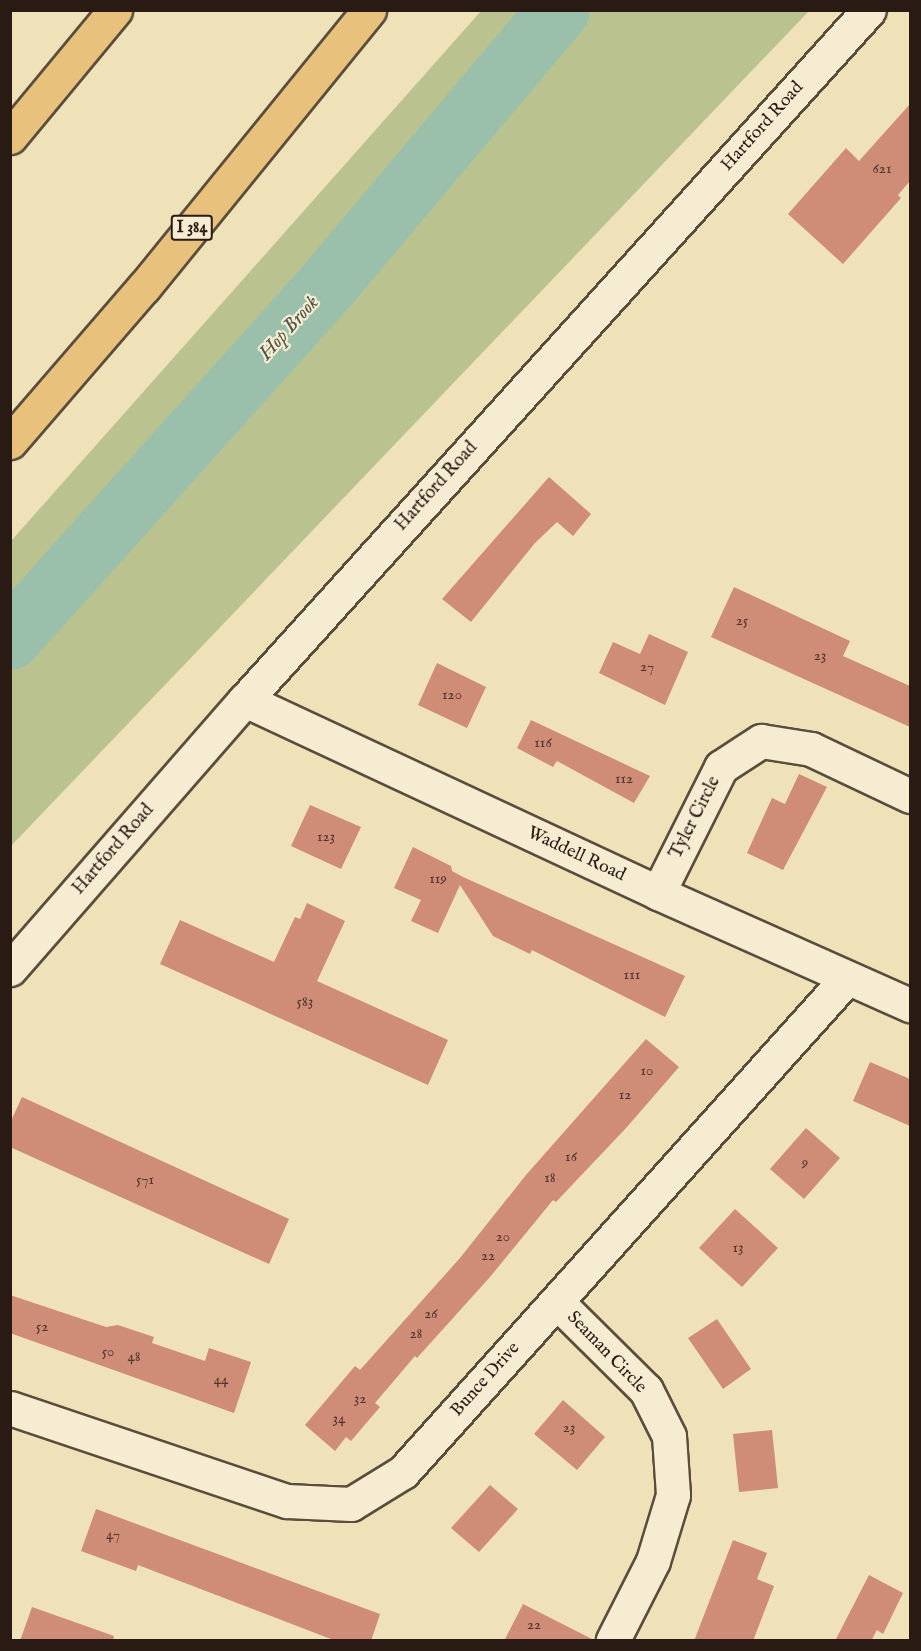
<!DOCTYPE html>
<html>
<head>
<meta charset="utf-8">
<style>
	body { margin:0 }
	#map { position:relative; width:921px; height:1651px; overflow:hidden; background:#efe2b9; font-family:"IM FELL English",serif }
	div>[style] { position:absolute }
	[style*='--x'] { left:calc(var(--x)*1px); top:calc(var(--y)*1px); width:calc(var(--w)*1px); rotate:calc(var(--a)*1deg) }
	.green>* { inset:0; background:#bac38f }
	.river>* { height:62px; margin:-31px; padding:0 31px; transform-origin:31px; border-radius:31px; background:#9abfab }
	.building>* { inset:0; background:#cf8c77 }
	.roads { filter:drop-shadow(2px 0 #5a4d3c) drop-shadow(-2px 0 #5a4d3c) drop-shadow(0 2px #5a4d3c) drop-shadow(0 -2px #5a4d3c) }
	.street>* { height:33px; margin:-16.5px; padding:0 16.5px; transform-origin:16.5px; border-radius:16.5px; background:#f5ecd2 }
	.secondary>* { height:33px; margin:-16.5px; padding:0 16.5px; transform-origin:16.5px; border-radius:16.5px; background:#f5ecd2 }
	.highway>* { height:33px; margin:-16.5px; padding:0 16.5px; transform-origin:16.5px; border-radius:16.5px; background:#e8c17c }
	span { translate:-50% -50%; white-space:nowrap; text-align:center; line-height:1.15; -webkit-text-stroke:4.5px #f5ecd2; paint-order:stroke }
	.number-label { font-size:15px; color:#52372c }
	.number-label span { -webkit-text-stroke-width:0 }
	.shield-label span { padding:2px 4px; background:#f5ecd2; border:2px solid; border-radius:4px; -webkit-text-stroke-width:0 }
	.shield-label { font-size:16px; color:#291b13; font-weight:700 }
	.street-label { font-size:18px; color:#291b13 }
	.water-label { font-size:20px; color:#515448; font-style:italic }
	.frame { position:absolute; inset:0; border:12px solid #291b13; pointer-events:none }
</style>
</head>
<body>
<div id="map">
	<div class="green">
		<i style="clip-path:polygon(481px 11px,809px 11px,11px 846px,11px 541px)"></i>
	</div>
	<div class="river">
		<i style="--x:10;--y:639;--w:479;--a:-48.1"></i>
		<i style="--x:330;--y:282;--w:356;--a:-49.9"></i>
	</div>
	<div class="building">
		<i style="clip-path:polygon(910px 104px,910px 181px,898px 195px,901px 198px,843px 264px,788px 214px,846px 148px,859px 161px)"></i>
		<i style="clip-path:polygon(549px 477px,591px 514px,573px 536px,557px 522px,535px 543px,471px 622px,442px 599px)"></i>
		<i style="clip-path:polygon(734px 587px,850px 641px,843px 656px,910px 686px,910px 727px,711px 637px)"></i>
		<i style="clip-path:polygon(649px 634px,688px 652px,665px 705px,599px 673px,613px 642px,640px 654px)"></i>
		<i style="clip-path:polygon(437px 663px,486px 687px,467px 728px,418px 705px)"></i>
		<i style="clip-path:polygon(531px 720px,650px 776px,634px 803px,557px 761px,553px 767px,517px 748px)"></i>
		<i style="clip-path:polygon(799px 774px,827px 787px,783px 870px,747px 853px,772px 798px,785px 804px)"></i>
		<i style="clip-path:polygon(310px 805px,361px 827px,341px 869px,291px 846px)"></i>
		<i style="clip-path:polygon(413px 847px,451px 866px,452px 871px,463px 877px,685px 976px,665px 1017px,532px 950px,530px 954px,493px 936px,460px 885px,438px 933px,411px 921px,421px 900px,394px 888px)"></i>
		<i style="clip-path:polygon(307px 903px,345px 921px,317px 981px,448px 1040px,428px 1085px,160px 964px,180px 920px,274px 962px,295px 917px,300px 919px)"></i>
		<i style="clip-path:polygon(646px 1039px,679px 1067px,627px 1127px,556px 1202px,553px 1200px,490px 1277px,417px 1358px,415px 1356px,375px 1403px,380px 1407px,351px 1441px,346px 1437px,335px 1451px,305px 1425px,355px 1366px,360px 1370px,460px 1258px,526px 1175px)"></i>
		<i style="clip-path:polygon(870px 1062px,910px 1079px,910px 1126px,853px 1101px)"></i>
		<i style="clip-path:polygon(22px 1097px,289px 1219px,269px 1264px,10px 1147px,10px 1123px)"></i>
		<i style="clip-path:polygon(806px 1128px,840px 1158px,804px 1199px,770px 1169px)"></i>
		<i style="clip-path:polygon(735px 1209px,778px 1248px,742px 1287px,699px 1248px)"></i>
		<i style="clip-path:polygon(10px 1295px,106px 1327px,118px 1325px,154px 1337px,152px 1343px,205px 1361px,209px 1348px,251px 1362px,234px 1413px,10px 1333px)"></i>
		<i style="clip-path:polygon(717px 1319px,751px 1369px,723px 1389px,688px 1338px)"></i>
		<i style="clip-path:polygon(563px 1400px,605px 1437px,577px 1470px,534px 1434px)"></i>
		<i style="clip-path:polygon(772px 1430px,778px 1488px,739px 1492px,733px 1434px)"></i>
		<i style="clip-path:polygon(490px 1485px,518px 1509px,479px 1552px,451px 1528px)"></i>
		<i style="clip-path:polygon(96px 1509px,380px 1614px,371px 1641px,336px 1641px,138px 1565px,136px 1571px,81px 1551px)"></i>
		<i style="clip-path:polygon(733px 1540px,767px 1553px,757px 1579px,774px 1586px,753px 1641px,694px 1641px)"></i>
		<i style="clip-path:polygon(869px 1575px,903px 1593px,883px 1634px,877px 1630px,871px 1641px,835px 1641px)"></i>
		<i style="clip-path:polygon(523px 1604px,594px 1640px,594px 1641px,504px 1641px)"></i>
		<i style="clip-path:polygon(32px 1607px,114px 1636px,113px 1641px,20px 1641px)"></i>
	</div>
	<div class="roads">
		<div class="street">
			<i style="--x:658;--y:893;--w:141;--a:-63.4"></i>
			<i style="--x:721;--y:767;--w:48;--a:-33"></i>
			<i style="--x:761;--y:741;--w:51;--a:9.1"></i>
			<i style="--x:811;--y:749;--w:110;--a:25.4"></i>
			<i style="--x:557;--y:1302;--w:125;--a:44.7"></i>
			<i style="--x:646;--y:1390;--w:51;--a:63.4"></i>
			<i style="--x:669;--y:1436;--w:59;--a:86.1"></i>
			<i style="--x:673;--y:1495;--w:69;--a:106.9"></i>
			<i style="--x:653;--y:1561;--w:89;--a:116.9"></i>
			<i style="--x:10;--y:1408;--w:292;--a:18.6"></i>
			<i style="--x:287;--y:1501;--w:64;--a:2.7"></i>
			<i style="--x:351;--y:1504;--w:61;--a:-31.6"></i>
			<i style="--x:403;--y:1472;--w:664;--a:-48.05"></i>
		</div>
		<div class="secondary">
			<i style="--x:245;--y:700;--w:456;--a:25"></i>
			<i style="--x:658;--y:893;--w:276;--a:24"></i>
			<i style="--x:10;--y:969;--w:357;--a:-48.9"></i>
			<i style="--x:245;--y:700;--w:930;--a:-47.88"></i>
		</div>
		<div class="highway">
			<i style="--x:10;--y:137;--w:165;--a:-50.4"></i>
			<i style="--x:10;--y:442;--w:205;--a:-49.2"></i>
			<i style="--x:144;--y:287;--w:357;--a:-50.9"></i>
		</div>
	</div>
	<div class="number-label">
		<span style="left:882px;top:169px">621</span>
		<span style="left:742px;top:621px">25</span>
		<span style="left:820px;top:656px">23</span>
		<span style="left:647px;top:667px">27</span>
		<span style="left:452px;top:695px">120</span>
		<span style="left:543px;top:743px">116</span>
		<span style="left:624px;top:779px">112</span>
		<span style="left:326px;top:837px">123</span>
		<span style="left:438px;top:879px">119</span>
		<span style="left:632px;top:975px">111</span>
		<span style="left:305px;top:1002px">583</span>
		<span style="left:647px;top:1071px">10</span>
		<span style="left:625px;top:1095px">12</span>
		<span style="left:571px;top:1157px">16</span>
		<span style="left:805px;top:1163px">9</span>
		<span style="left:550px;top:1178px">18</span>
		<span style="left:145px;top:1180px">571</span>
		<span style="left:503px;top:1237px">20</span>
		<span style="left:738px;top:1248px">13</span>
		<span style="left:488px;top:1256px">22</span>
		<span style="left:431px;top:1314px">26</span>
		<span style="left:42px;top:1327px">52</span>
		<span style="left:416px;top:1334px">28</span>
		<span style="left:108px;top:1352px">50</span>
		<span style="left:134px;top:1357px">48</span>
		<span style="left:221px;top:1380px">44</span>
		<span style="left:360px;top:1399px">32</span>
		<span style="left:339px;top:1419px">34</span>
		<span style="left:569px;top:1428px">23</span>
		<span style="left:113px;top:1535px">47</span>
		<span style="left:534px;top:1625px">22</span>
	</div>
	<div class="shield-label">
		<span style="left:192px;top:228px">I 384</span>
	</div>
	<div class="street-label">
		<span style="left:763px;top:127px;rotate:-48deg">Hartford Road</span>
		<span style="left:437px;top:487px;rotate:-48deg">Hartford Road</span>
		<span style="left:696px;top:818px;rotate:-63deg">Tyler Circle</span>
		<span style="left:114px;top:850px;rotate:-49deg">Hartford Road</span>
		<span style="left:576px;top:855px;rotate:25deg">Waddell Road</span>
		<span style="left:606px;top:1353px;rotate:46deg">Seaman Circle</span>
		<span style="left:486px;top:1380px;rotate:-48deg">Bunce Drive</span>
	</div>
	<div class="water-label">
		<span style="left:289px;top:328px;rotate:-48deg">Hop Brook</span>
	</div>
	<div class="frame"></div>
</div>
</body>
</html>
